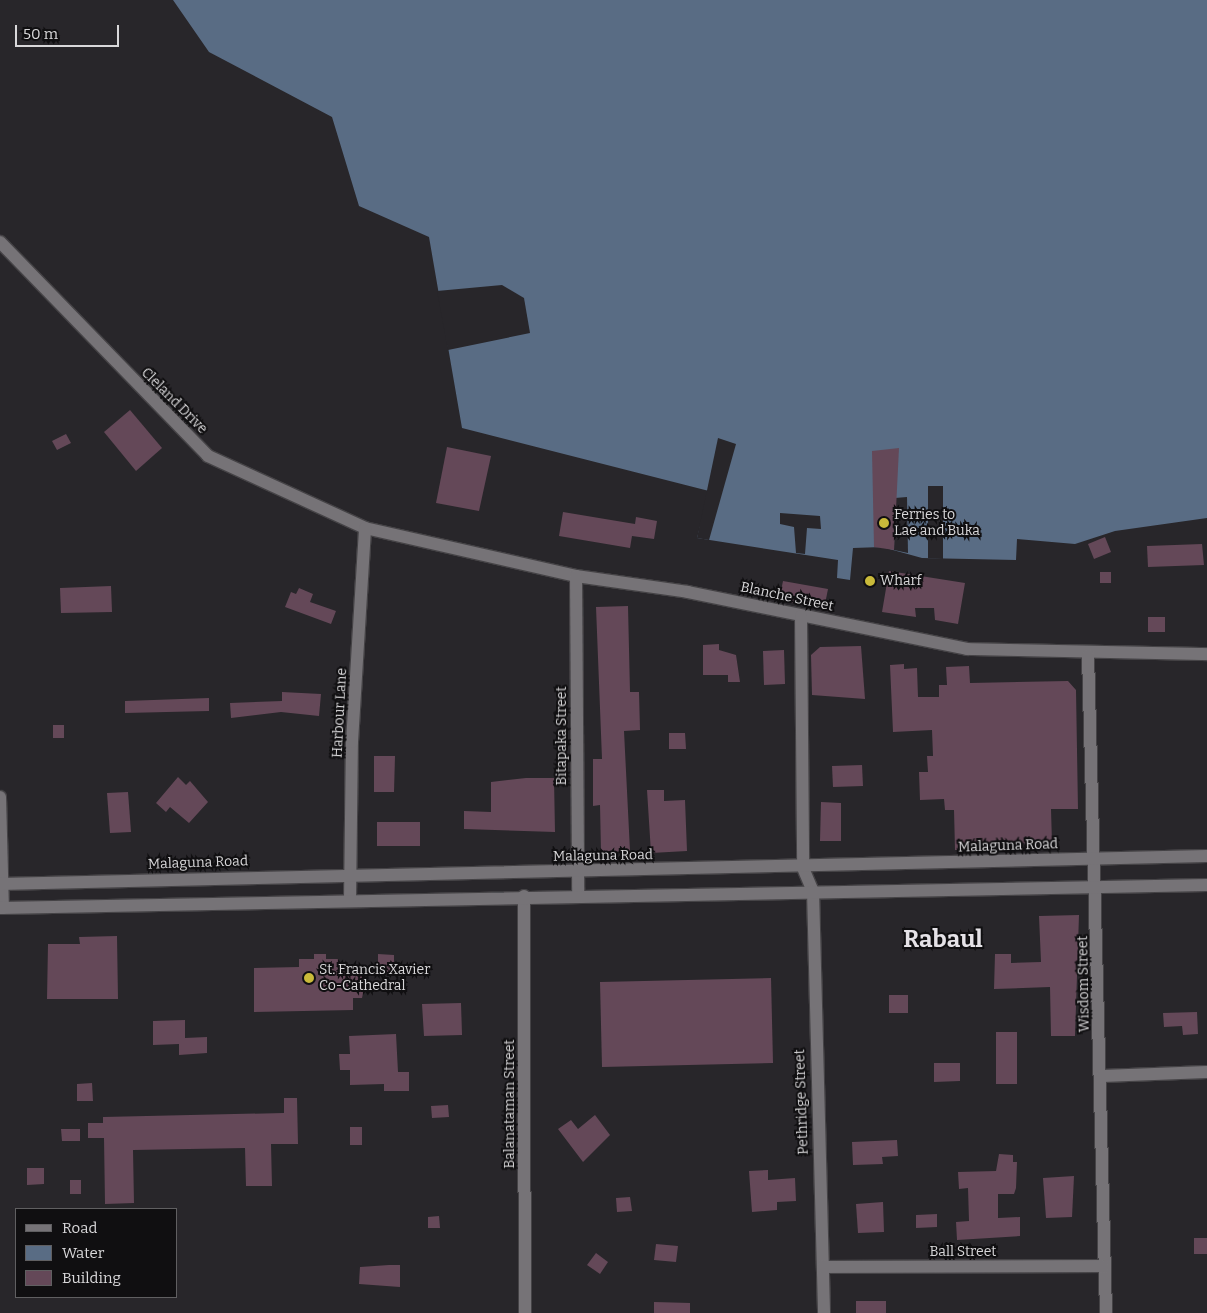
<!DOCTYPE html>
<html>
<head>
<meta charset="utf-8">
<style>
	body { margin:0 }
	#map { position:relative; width:1207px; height:1313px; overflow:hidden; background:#28262a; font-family:Bitter,serif }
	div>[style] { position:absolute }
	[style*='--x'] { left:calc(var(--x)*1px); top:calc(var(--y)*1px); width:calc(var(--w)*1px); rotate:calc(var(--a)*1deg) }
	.water>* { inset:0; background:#596c84 }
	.pier>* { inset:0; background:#28262a }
	.building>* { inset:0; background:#644858 }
	.roads { filter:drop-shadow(1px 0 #454346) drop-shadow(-1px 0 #454346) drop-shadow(0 1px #454346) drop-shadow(0 -1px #454346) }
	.minor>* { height:12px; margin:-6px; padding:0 6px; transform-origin:6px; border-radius:6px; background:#767377 }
	.tertiary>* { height:12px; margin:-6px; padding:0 6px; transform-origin:6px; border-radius:6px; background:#767377 }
	.dots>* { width:14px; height:14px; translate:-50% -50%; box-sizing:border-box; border:2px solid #100f11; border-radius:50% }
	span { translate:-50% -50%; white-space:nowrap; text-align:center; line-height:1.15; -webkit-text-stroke:4px #100f11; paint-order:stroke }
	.street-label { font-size:14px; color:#d9d8da }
	.poi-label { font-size:14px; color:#d9d8da }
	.left { translate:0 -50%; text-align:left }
	.town-label { font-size:24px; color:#e5e2e7; font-weight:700 }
	.legend { position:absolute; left:15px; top:1208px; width:162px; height:90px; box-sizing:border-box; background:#100f11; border:1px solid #605f61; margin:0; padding:6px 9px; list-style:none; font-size:15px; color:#d9d8da }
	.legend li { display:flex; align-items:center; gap:10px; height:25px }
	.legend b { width:25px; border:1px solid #605f61 }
	.scale { position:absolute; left:15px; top:25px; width:104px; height:22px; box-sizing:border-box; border:2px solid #d9d8da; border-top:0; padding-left:6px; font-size:15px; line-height:18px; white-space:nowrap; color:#d9d8da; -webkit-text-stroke:4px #100f11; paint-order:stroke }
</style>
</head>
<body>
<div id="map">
	<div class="water">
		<i style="clip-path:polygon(173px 0,1207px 0,1207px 518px,1115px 531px,1075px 544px,1017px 539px,1016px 560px,922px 558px,882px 547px,853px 548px,850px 580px,837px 578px,838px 560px,697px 538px,709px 491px,462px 428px,429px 237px,359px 206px,332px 117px,209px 52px)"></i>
	</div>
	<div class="pier">
		<i style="clip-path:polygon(502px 285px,524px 298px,530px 333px,448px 350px,437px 291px)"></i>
		<i style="clip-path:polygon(718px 438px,736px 444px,709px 540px,697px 538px)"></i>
		<i style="clip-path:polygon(928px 486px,943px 486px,943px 559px,928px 558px)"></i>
		<i style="clip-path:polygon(907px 497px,908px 553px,894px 550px,895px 498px)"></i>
		<i style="clip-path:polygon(780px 513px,820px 516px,821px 529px,807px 528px,805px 554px,796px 553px,794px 527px,780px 524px)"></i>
	</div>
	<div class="building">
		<i style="clip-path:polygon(130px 410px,162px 448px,136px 471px,104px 432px)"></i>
		<i style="clip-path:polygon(66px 434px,71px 443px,57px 450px,52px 441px)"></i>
		<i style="clip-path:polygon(447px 447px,491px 456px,479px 511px,436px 503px)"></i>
		<i style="clip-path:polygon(899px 448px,894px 550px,874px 547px,872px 451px)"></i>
		<i style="clip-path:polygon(563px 512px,635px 524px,636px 517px,657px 521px,654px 539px,632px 536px,630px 548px,559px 536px)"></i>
		<i style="clip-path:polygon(1105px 537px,1111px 552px,1094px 559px,1088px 544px)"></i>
		<i style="clip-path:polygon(1202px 544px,1204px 565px,1148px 567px,1147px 546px)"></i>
		<i style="clip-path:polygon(889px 571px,965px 583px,958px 624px,935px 620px,934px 608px,915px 608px,916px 617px,882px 612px)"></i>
		<i style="clip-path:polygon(1100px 572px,1111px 572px,1111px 583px,1100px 583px)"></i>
		<i style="clip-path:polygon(783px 581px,828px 589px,824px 609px,779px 600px)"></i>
		<i style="clip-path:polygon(111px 586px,112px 612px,61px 613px,60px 588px)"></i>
		<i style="clip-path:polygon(299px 588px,313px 594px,310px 602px,336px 611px,331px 624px,285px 607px,291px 592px,296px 594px)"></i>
		<i style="clip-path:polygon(628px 606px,630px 692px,639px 692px,640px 730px,624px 731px,630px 851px,601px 852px,600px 805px,593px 806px,593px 759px,602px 759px,596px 607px)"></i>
		<i style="clip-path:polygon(1148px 617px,1165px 617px,1165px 632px,1148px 632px)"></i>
		<i style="clip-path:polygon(719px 644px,719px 650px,736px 655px,740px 682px,728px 682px,728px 675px,703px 675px,703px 645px)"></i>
		<i style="clip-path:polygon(861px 646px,865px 699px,812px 695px,811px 655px,820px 647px)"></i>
		<i style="clip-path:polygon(784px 650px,785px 684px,764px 685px,763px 651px)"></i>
		<i style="clip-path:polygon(904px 664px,904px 669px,917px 668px,918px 697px,939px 697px,939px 685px,947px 685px,946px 667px,969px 666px,970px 683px,1068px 681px,1076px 690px,1078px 809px,1051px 809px,1052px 843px,972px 844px,972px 849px,955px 850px,954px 810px,945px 810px,944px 799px,920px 800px,919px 772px,928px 772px,927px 756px,933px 756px,932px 730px,893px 732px,890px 665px)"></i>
		<i style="clip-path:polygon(282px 692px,321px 694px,319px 716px,281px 712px,231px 718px,230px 703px,282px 701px)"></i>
		<i style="clip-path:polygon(209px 698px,209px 711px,125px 713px,125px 701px)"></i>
		<i style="clip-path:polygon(53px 725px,64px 725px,64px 738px,53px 738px)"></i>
		<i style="clip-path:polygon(669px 733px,685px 733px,686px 749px,669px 749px)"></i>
		<i style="clip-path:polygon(374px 756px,395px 756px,394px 792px,374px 792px)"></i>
		<i style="clip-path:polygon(862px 765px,863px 786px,833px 787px,832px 766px)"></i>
		<i style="clip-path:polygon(178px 777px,186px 785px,190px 781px,208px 802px,189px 823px,170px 807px,166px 812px,156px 803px)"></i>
		<i style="clip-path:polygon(526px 778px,554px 778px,555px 832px,464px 829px,464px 811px,491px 812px,491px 782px)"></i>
		<i style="clip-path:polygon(647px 790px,664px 790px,664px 801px,685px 800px,687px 851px,651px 853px)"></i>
		<i style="clip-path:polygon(128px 792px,131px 832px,110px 833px,107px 793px)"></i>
		<i style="clip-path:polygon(821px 802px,841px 803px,841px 841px,820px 841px)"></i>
		<i style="clip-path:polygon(377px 822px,420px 822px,420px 846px,377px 846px)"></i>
		<i style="clip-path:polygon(1079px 915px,1075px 1036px,1051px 1036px,1050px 987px,994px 989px,995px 954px,1011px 954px,1011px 963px,1041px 962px,1039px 916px)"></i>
		<i style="clip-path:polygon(117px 936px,118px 999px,47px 999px,48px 944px,80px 944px,79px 937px)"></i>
		<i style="clip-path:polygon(314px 954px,326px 954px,326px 959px,338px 959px,339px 965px,352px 964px,352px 972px,361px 972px,365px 984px,362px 998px,353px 998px,353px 1010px,254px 1012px,254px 968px,299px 967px,299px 959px,314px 959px)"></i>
		<i style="clip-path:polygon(378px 954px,394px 955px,394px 973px,378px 972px)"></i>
		<i style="clip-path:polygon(771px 978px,773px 1063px,602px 1067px,600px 982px)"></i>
		<i style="clip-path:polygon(889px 995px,908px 995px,908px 1013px,889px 1013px)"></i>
		<i style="clip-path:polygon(461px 1003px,462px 1035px,424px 1036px,422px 1004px)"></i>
		<i style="clip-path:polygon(1197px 1012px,1198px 1034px,1183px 1035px,1182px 1026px,1164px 1027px,1163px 1013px)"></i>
		<i style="clip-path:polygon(185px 1020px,185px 1038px,207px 1037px,207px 1053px,179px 1055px,179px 1044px,153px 1045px,153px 1021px)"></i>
		<i style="clip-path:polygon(996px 1032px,1017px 1032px,1017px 1084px,996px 1084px)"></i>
		<i style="clip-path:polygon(396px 1034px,398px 1072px,409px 1072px,409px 1091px,384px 1091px,384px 1084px,350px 1085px,350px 1070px,340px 1070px,339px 1054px,350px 1054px,349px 1036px)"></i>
		<i style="clip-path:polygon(934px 1063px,960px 1063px,960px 1081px,934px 1082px)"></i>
		<i style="clip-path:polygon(92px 1083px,93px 1101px,77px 1101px,77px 1084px)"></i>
		<i style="clip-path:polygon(284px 1098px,297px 1098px,298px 1144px,271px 1144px,272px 1186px,246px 1186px,245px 1148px,133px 1150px,134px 1203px,105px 1204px,104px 1138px,88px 1138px,88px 1123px,103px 1123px,103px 1117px,284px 1113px)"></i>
		<i style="clip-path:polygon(448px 1105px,449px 1117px,432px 1118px,431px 1106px)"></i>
		<i style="clip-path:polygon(595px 1115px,610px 1135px,583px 1162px,558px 1129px,571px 1120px,578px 1129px)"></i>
		<i style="clip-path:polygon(350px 1127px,362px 1127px,362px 1145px,350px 1145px)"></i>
		<i style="clip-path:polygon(61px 1129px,80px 1129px,80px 1141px,62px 1141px)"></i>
		<i style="clip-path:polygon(897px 1140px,898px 1156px,882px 1157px,883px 1164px,853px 1165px,852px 1142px)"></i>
		<i style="clip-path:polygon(999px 1154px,1013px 1155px,1013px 1162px,1017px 1162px,1016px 1188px,1014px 1194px,998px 1194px,998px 1218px,1020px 1217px,1020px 1236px,957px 1240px,956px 1222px,969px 1221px,968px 1188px,959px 1189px,958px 1172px,996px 1171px)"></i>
		<i style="clip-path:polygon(27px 1168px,44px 1168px,44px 1184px,27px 1185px)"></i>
		<i style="clip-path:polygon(768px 1170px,768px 1180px,795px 1178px,796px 1201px,777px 1202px,777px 1210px,752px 1212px,749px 1171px)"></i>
		<i style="clip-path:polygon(1074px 1176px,1072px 1217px,1046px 1218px,1043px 1178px)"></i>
		<i style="clip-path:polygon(70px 1180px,81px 1180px,81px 1194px,70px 1194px)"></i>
		<i style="clip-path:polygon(630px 1197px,632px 1211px,617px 1212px,616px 1198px)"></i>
		<i style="clip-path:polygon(883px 1202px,884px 1232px,858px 1233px,856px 1204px)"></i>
		<i style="clip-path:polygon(937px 1214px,937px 1227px,916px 1228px,916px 1215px)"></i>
		<i style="clip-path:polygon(439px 1216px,440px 1228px,428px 1228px,428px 1217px)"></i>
		<i style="clip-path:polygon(1194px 1238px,1207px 1238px,1207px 1254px,1194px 1254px)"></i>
		<i style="clip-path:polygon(656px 1244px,678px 1246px,676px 1262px,654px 1260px)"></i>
		<i style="clip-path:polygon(596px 1253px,608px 1262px,600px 1274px,587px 1265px)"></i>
		<i style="clip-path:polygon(389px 1265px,400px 1265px,400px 1287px,359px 1284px,360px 1267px)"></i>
		<i style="clip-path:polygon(856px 1301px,886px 1301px,886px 1313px,856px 1313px)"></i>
		<i style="clip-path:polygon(654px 1302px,690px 1303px,690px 1313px,654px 1313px)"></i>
	</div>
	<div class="roads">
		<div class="minor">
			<i style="--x:0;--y:242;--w:298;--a:45.8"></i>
			<i style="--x:208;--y:456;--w:173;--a:24.6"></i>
			<i style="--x:365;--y:528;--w:216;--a:12.8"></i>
			<i style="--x:576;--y:576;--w:113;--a:8.1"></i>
			<i style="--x:688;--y:592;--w:285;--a:11.5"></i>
			<i style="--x:967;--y:649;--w:240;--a:1.2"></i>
			<i style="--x:576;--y:576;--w:319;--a:89.6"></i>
			<i style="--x:801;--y:616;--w:252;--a:89.5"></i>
			<i style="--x:803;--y:868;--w:25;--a:67"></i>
			<i style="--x:813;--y:891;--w:422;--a:88.5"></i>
			<i style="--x:1088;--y:655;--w:658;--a:88.43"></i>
			<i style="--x:0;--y:797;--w:111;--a:88.5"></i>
			<i style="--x:524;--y:896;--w:417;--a:89.9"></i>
			<i style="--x:350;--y:900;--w:158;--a:-89.3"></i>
			<i style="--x:352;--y:742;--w:214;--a:-86.5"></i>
			<i style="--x:1102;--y:1076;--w:105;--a:-2.2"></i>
			<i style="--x:823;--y:1267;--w:280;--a:-0.2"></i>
		</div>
		<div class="tertiary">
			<i style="--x:0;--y:884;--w:1207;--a:-1.33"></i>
			<i style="--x:0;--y:908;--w:1207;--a:-1.09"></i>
		</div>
	</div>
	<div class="dots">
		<i style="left:884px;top:523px;background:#caba3a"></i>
		<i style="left:870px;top:581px;background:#caba3a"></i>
		<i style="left:309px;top:978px;background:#caba3a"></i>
	</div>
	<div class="street-label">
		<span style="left:174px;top:401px;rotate:45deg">Cleland Drive</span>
		<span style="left:787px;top:597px;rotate:12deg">Blanche Street</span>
		<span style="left:340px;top:713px;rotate:-87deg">Harbour Lane</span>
		<span style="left:562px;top:736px;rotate:-90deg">Bitapaka Street</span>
		<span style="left:1008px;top:846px;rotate:-2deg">Malaguna Road</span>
		<span style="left:603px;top:856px;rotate:-1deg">Malaguna Road</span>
		<span style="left:198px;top:863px;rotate:-2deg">Malaguna Road</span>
		<span style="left:1084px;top:984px;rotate:-91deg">Wisdom Street</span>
		<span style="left:802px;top:1102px;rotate:-92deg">Pethridge Street</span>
		<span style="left:510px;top:1104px;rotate:-90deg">Balanataman Street</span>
		<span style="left:963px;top:1252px">Ball Street</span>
	</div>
	<div class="poi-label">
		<span class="left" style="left:894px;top:523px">Ferries to<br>Lae and Buka</span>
		<span class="left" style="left:880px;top:581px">Wharf</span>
		<span class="left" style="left:319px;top:978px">St. Francis Xavier<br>Co-Cathedral</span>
	</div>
	<div class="town-label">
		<span style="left:943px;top:940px">Rabaul</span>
	</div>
	<ul class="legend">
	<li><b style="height:6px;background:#767377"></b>Road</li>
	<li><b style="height:14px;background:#596c84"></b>Water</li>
	<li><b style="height:14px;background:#644858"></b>Building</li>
	</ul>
	<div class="scale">50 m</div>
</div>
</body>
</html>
